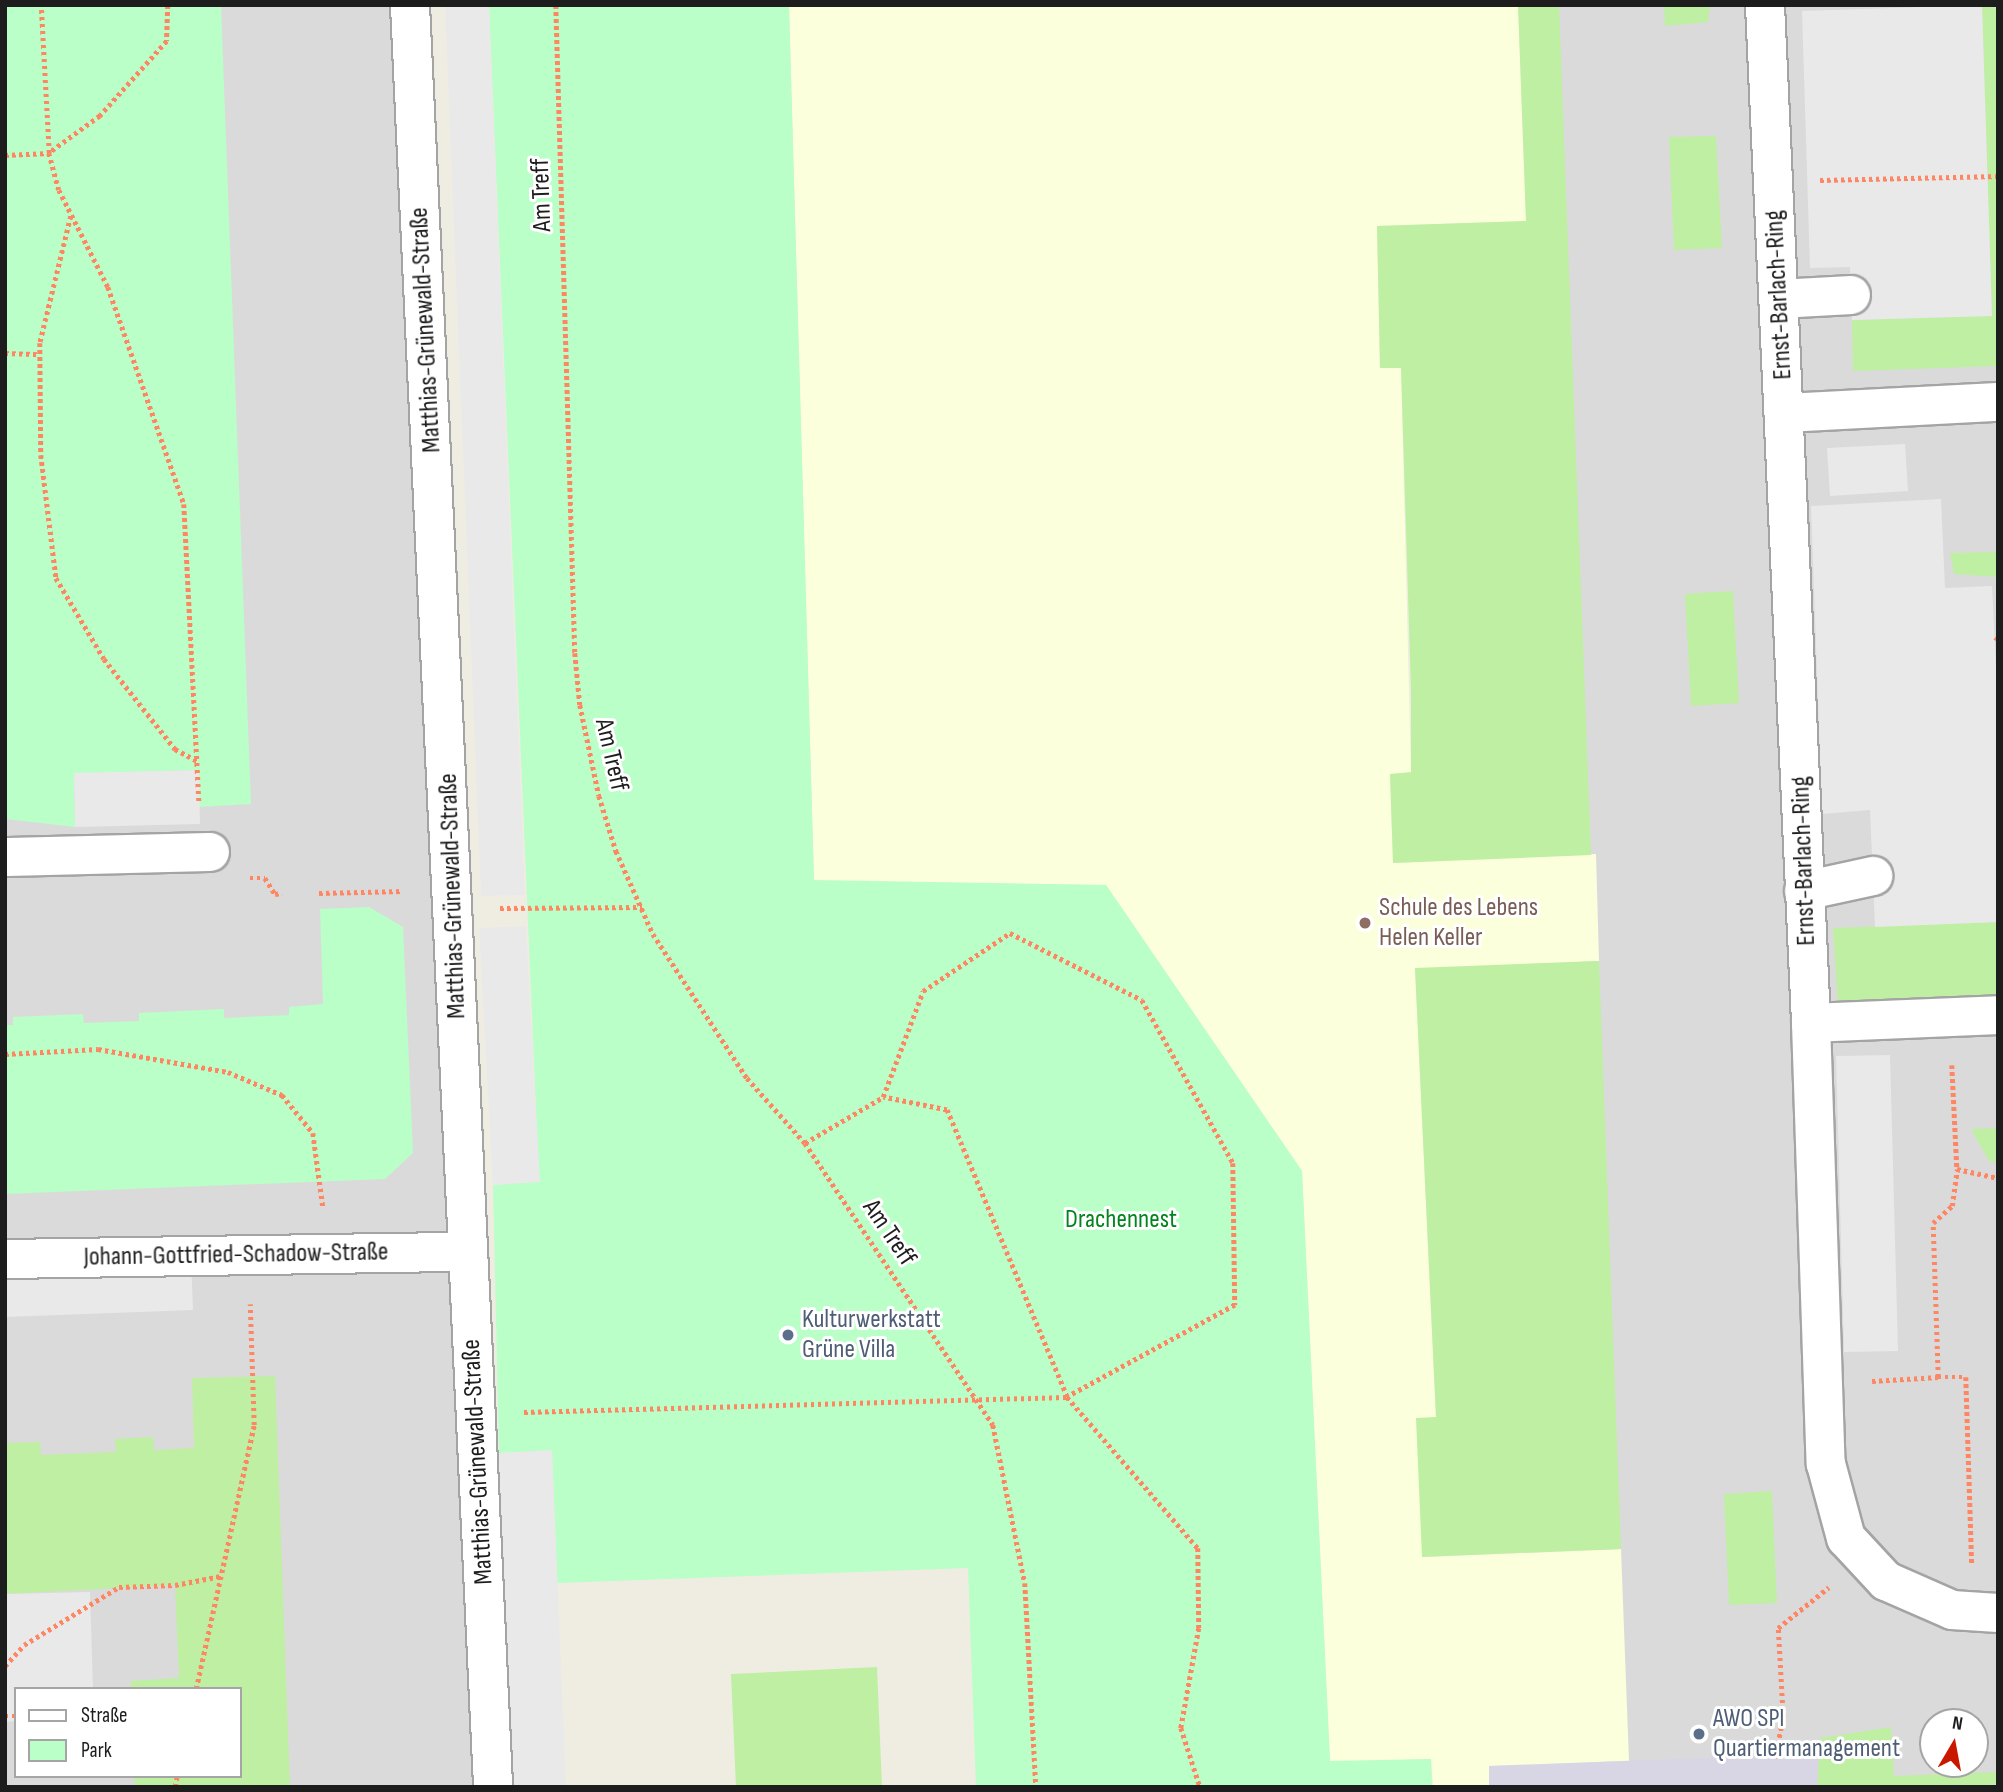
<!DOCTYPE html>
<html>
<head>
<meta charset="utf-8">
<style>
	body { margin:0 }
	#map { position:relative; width:2003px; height:1792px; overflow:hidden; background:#efede2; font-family:"Sofia Sans Condensed",sans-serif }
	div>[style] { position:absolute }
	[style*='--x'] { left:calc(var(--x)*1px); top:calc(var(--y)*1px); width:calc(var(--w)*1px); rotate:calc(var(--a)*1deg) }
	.residential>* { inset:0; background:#dbdada }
	.education>* { inset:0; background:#fbffdb }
	.grass>* { inset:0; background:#bfefa2 }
	.park>* { inset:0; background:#bafec8 }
	.parking>* { inset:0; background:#e9e9e9 }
	.plaza>* { inset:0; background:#d8d6e5 }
	.path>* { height:4.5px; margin-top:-2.25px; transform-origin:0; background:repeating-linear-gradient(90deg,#ff8663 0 3.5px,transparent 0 7px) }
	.roads { filter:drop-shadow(2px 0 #a4a4a4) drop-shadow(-2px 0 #a4a4a4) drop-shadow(0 2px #a4a4a4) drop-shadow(0 -2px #a4a4a4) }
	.minor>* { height:38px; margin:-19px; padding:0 19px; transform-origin:19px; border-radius:19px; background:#fff }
	.dots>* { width:19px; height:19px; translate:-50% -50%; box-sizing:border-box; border:4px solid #fff; border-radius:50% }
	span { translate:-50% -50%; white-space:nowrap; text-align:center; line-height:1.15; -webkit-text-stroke:6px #fff; paint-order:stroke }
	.street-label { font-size:26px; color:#1d1d1d }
	.education-label { font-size:26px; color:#785e54 }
	.left { translate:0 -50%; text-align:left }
	.park-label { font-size:26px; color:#01851c }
	.service-label { font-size:26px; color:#4e5e75 }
	.frame { position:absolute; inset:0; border:7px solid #1d1d1d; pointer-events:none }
	.legend { position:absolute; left:14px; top:1687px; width:228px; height:91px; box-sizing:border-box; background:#fff; border:2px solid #a5a5a5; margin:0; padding:9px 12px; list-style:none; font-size:21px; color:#1d1d1d }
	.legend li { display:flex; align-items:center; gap:14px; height:35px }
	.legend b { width:35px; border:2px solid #a5a5a5 }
	.north { position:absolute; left:1919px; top:1708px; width:70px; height:70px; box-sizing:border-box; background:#fff; border:2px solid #a5a5a5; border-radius:50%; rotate:10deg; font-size:19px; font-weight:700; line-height:28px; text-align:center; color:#1d1d1d }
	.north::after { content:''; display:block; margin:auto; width:24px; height:32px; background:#ca1800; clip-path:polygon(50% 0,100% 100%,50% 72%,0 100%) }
</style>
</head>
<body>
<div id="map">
	<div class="residential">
		<i style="clip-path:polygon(evenodd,5px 5px,410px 5px,490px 1787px,5px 1787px,5px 5px,16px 1689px,240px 1689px,240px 1776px,16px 1776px,16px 1689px)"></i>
		<i style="clip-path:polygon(evenodd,1534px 5px,1998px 5px,1998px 1787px,1817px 1787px,1818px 1757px,1598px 1762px,1581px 1124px,1534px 5px,1933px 1722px,1975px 1722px,1975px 1764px,1933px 1764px,1933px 1722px)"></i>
	</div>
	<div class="education">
		<i style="clip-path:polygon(789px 5px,1518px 5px,1526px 221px,1377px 226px,1380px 367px,1401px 367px,1411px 773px,1390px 774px,1393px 863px,1596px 854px,1599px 961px,1415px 969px,1436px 1418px,1417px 1418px,1423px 1557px,1621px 1549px,1629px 1761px,1489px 1766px,1489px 1787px,1433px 1787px,1431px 1759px,1330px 1762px,1302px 1171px,1106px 885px,814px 881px)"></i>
	</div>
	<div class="grass">
		<i style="clip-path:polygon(1518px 5px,1559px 5px,1591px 855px,1393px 863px,1390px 774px,1411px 772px,1411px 692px,1401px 368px,1380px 368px,1377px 226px,1526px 221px)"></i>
		<i style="clip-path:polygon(1664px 5px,1710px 5px,1708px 22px,1665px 26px)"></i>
		<i style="clip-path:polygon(1982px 5px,1998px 5px,1998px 366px,1853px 371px,1852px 320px,1992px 316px)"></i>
		<i style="clip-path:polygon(1716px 136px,1722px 248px,1674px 250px,1669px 137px)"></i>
		<i style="clip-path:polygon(1998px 552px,1998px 577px,1954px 574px,1950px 553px)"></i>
		<i style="clip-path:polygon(1733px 591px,1739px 703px,1691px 706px,1685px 594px)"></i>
		<i style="clip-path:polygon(1998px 922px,1998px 995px,1838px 1006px,1833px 928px)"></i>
		<i style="clip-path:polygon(1599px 961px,1621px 1549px,1422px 1557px,1416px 1418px,1436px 1417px,1415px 968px)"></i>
		<i style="clip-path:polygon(1998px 1128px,1998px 1163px,1989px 1161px,1971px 1129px)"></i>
		<i style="clip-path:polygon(275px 1376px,290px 1787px,135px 1787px,134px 1776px,240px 1776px,240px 1689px,131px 1689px,131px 1681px,179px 1678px,175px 1585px,5px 1594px,5px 1443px,40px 1442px,41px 1455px,116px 1452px,115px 1439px,153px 1437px,154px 1450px,194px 1448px,192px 1378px)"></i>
		<i style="clip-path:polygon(1772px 1491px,1777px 1603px,1729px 1605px,1724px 1494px)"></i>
		<i style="clip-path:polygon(877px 1667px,882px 1787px,736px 1787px,731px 1674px)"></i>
		<i style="clip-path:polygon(1891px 1727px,1894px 1776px,1998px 1772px,1998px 1787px,1817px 1787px,1820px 1738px)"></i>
	</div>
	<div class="park">
		<i style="clip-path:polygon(5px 5px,221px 5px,251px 804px,199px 807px,198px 770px,74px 774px,75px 827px,5px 819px)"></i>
		<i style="clip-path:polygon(489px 5px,789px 5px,814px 880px,1106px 885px,1302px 1171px,1330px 1761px,1431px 1759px,1432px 1787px,976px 1787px,968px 1568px,557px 1583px,552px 1451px,499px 1453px,493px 1185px,539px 1181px)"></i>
		<i style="clip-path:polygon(369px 907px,403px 927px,413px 1153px,385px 1179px,5px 1194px,5px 1025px,13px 1025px,13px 1017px,83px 1014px,84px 1023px,139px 1021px,139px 1013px,224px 1009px,224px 1018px,289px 1015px,289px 1007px,323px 1004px,320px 909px)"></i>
	</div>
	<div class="parking">
		<i style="clip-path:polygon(445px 5px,489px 5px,525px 895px,481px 896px)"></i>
		<i style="clip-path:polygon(1982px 5px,1992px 316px,1852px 320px,1850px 267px,1810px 268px,1802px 11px)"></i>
		<i style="clip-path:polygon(1905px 444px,1908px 491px,1830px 496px,1827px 448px)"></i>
		<i style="clip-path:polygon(1941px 499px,1945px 588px,1992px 586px,1998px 708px,1998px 922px,1875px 927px,1870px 810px,1822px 814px,1811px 506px)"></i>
		<i style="clip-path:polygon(199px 770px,200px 824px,75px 827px,74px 773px)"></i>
		<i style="clip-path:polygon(526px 926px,540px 1182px,493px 1185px,479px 928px)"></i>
		<i style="clip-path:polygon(1890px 1055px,1898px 1351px,1844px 1352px,1836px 1056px)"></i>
		<i style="clip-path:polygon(191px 1258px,193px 1310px,5px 1317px,5px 1265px)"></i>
		<i style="clip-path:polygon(552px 1450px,566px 1787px,512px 1787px,499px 1453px)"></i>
		<i style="clip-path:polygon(90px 1592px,93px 1689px,16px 1689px,16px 1721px,5px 1722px,5px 1594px)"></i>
	</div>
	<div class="plaza">
		<i style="clip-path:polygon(1726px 1757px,1819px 1757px,1817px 1787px,1489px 1787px,1489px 1766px)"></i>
	</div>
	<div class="path">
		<i style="--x:168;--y:5;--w:36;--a:92"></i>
		<i style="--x:167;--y:41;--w:101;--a:131.8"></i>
		<i style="--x:100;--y:116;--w:63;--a:144"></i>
		<i style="--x:49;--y:153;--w:38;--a:75"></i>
		<i style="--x:59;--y:190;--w:109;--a:63.2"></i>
		<i style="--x:108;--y:287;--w:230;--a:70.7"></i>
		<i style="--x:184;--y:504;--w:299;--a:87.1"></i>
		<i style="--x:556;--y:5;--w:648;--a:88.32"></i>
		<i style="--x:575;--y:653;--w:52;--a:84.5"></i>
		<i style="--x:580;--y:705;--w:93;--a:78.2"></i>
		<i style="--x:599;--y:796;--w:58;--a:72.8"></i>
		<i style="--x:616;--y:851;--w:91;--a:66"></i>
		<i style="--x:653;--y:934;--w:172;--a:56.9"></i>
		<i style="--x:747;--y:1078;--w:87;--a:48.3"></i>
		<i style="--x:805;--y:1143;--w:339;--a:56.3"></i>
		<i style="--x:993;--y:1425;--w:161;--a:78.6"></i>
		<i style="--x:1025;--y:1583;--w:204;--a:86.9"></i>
		<i style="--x:5;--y:155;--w:44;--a:-2.6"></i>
		<i style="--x:49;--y:153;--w:148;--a:-93.1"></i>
		<i style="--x:1820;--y:180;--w:178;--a:-1.3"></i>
		<i style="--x:71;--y:216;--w:131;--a:103.7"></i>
		<i style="--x:40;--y:343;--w:112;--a:89.5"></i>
		<i style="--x:41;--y:455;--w:124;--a:83"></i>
		<i style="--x:56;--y:578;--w:94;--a:59.3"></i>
		<i style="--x:104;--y:659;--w:115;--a:51.7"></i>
		<i style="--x:175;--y:749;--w:26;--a:28"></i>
		<i style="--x:5;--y:353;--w:35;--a:2"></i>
		<i style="--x:1995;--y:637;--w:4;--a:34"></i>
		<i style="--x:250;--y:878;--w:15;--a:0"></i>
		<i style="--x:265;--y:878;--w:19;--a:58"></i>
		<i style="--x:275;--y:894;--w:7;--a:-8"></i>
		<i style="--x:319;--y:893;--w:84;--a:-1.4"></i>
		<i style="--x:500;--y:908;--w:142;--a:-0.4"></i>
		<i style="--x:5;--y:1054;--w:93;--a:-3.1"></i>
		<i style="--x:98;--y:1049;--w:132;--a:10"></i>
		<i style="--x:228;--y:1072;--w:59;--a:23.1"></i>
		<i style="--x:282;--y:1095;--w:49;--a:50.8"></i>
		<i style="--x:313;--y:1133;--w:75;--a:82.3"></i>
		<i style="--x:1952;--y:1065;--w:104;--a:87.2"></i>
		<i style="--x:805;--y:1143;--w:91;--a:-30.5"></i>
		<i style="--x:883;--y:1097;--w:113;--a:-69.3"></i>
		<i style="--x:923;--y:991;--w:105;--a:-33.7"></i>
		<i style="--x:1010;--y:933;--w:148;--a:26.9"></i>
		<i style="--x:1142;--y:1000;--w:187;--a:60.8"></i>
		<i style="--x:1233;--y:1163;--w:142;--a:89.2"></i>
		<i style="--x:1235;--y:1305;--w:192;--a:151.3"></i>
		<i style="--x:1067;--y:1397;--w:200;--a:49.1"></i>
		<i style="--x:1198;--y:1548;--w:80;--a:89.3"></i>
		<i style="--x:1199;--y:1628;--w:102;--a:100.2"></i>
		<i style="--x:1181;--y:1728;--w:62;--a:72.1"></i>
		<i style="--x:1938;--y:1377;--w:28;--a:0"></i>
		<i style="--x:1966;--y:1377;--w:188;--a:88.2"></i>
		<i style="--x:1872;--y:1381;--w:66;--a:-3.5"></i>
		<i style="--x:1938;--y:1377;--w:154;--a:-91.9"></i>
		<i style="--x:1933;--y:1223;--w:25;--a:-42"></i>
		<i style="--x:1952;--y:1206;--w:37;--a:-82"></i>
		<i style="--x:1957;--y:1169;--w:42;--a:12.4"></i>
		<i style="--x:524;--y:1412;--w:543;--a:-1.58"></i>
		<i style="--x:1067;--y:1397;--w:311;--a:-112.7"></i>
		<i style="--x:947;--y:1110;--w:65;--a:-168.5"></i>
		<i style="--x:5;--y:1666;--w:28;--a:-48"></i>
		<i style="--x:24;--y:1645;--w:111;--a:-31.4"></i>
		<i style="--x:119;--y:1587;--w:56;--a:-2"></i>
		<i style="--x:175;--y:1585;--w:47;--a:-11.1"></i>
		<i style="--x:196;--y:1689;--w:270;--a:-77.6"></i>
		<i style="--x:254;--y:1425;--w:121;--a:-91.9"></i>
		<i style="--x:5;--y:1716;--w:11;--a:0"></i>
		<i style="--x:1775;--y:1758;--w:42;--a:-79"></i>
		<i style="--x:1783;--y:1717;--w:89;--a:-93.2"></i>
		<i style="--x:1778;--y:1628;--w:65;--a:-38.8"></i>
		<i style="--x:175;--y:1787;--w:11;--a:-80"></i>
	</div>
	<div class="roads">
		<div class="minor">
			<i style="--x:410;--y:5;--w:1784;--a:87.33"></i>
			<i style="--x:1765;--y:5;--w:1019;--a:87.41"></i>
			<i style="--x:1811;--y:1023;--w:441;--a:88.1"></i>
			<i style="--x:1826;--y:1464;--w:77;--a:74.9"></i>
			<i style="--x:1846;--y:1538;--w:59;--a:47.1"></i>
			<i style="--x:1886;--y:1581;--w:72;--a:23.7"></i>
			<i style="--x:1952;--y:1610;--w:46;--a:3.7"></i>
			<i style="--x:1779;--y:299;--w:72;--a:-3.2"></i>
			<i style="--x:1785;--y:413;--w:213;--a:-3"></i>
			<i style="--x:5;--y:857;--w:205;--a:-1.4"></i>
			<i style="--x:1804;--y:891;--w:71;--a:-12.3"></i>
			<i style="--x:1811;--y:1023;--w:187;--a:-2.4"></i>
			<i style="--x:5;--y:1259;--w:462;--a:-0.9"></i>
		</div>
	</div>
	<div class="dots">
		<i style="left:1365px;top:923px;background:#8d6e63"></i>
		<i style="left:788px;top:1335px;background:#5c6f8a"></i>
		<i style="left:1699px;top:1734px;background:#5c6f8a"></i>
	</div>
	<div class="street-label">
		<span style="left:542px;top:195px;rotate:-92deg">Am Treff</span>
		<span style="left:1779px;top:295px;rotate:-93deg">Ernst-Barlach-Ring</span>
		<span style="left:426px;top:330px;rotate:-93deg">Matthias-Grünewald-Straße</span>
		<span style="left:611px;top:755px;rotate:77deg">Am Treff</span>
		<span style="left:1804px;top:861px;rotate:-92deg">Ernst-Barlach-Ring</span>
		<span style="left:453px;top:896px;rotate:-92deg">Matthias-Grünewald-Straße</span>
		<span style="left:889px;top:1233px;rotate:56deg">Am Treff</span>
		<span style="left:236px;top:1255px;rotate:-1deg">Johann-Gottfried-Schadow-Straße</span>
		<span style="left:478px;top:1462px;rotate:-93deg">Matthias-Grünewald-Straße</span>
	</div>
	<div class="education-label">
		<span class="left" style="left:1379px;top:923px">Schule des Lebens<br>Helen Keller</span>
	</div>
	<div class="park-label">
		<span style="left:1121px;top:1220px">Drachennest</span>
	</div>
	<div class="service-label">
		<span class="left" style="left:802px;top:1335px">Kulturwerkstatt<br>Grüne Villa</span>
		<span class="left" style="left:1713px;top:1734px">AWO SPI<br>Quartiermanagement</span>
	</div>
	<div class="frame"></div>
	<ul class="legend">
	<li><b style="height:9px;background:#fff"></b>Straße</li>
	<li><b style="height:19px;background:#bafec8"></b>Park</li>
	</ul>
	<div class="north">N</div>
</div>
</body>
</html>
